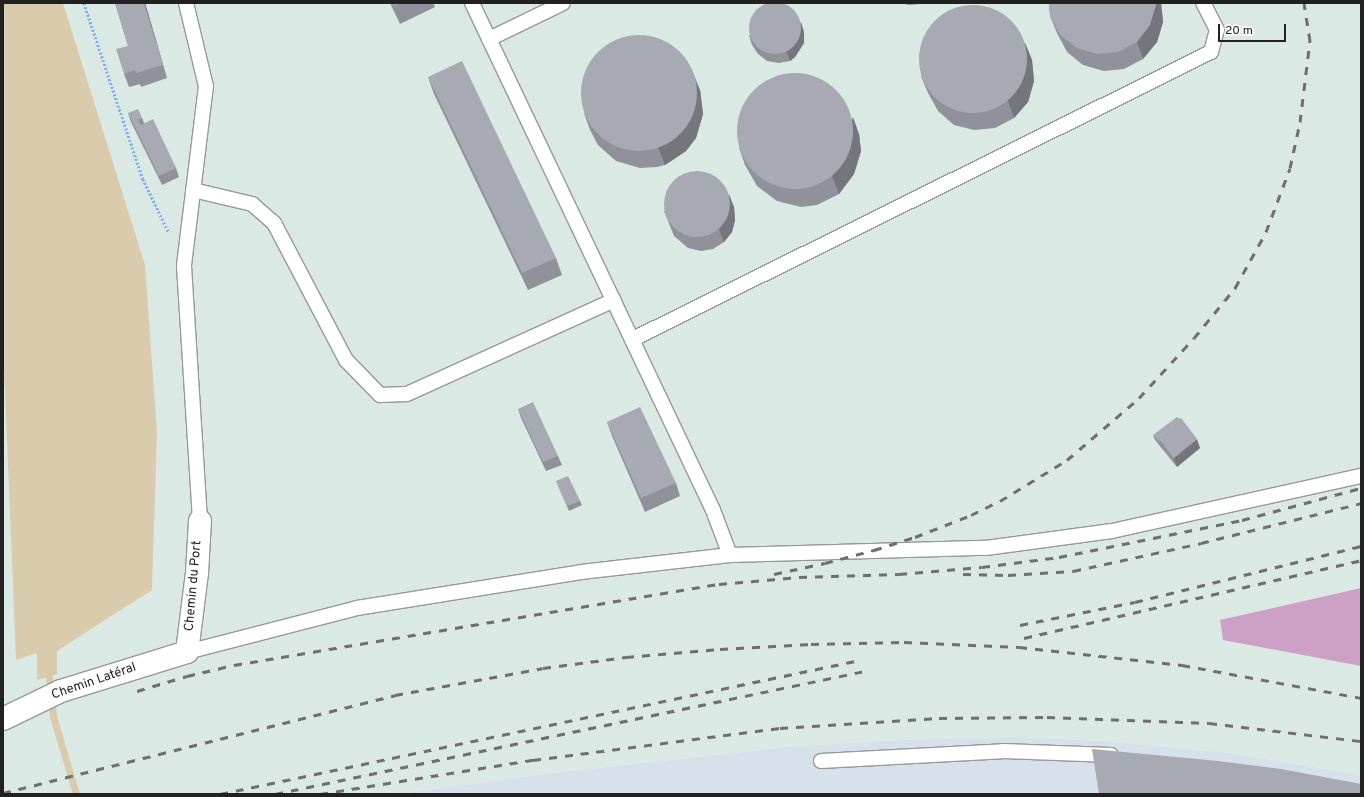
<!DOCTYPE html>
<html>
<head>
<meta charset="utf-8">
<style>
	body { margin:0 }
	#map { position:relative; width:1364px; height:797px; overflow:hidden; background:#e9e8f0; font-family:Overpass,sans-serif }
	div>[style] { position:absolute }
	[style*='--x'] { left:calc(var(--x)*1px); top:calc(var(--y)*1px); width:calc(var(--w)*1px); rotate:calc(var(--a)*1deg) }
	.commercial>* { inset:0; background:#d6e1eb }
	.industrial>* { inset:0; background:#dbe9e4 }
	.forest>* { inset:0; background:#cca1c5 }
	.water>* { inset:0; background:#dacbad }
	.stream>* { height:7px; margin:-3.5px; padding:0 3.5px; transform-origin:3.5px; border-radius:3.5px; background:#dacbad }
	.path>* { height:2.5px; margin-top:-1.25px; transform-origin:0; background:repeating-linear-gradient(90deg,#7bafef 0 2px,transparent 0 4px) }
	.roads { filter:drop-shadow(1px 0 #989898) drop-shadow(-1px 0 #989898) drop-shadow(0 1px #989898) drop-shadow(0 -1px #989898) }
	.service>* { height:14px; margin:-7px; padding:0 7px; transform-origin:7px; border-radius:7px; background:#fff }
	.minor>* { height:22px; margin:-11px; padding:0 11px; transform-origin:11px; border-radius:11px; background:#fff }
	.rail>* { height:3px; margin-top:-1.5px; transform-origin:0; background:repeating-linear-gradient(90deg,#6f6f6f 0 8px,transparent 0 16px) }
	.wall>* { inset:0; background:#90919a }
	.shaded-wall>* { inset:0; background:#75767d }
	.building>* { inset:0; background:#a7a9b3 }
	.round { border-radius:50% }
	span { translate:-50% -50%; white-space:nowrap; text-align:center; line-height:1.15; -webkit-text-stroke:3.5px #fff; paint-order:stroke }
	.street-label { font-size:13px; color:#212121 }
	.frame { position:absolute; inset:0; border:4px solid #212121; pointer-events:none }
	.scale { position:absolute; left:1218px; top:24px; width:68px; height:18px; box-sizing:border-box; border:2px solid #212121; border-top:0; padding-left:5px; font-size:12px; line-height:14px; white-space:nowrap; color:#212121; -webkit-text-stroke:3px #fff; paint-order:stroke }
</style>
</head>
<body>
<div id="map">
	<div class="commercial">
		<i style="clip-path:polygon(1015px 737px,1101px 741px,1230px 753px,1361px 775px,1361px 794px,399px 794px,544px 774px,797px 746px,901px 740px)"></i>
	</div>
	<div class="industrial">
		<i style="clip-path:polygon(3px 3px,1361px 3px,1361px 588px,1220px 620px,1223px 640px,1361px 666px,1361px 775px,1230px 753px,1101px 741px,1015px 737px,901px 740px,797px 746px,544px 774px,399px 794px,3px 794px)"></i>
	</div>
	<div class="forest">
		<i style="clip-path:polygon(1361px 588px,1361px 666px,1223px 640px,1220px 620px)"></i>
	</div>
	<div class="water">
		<i style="clip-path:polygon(3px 3px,63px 3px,145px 265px,157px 433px,152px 590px,57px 651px,57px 674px,37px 680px,37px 653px,16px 660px,3px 343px)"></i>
	</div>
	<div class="stream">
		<i style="--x:48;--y:667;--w:49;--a:84.2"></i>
		<i style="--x:53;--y:716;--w:81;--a:73.6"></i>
	</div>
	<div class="path">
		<i style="--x:84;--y:3;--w:186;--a:71.5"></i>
		<i style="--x:143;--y:179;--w:60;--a:64.3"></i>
	</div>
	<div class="roads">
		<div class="service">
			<i style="--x:186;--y:3;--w:85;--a:76.5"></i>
			<i style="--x:206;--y:86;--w:181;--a:97"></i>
			<i style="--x:184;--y:266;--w:256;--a:86.4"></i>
			<i style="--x:472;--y:3;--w:561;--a:64.58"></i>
			<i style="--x:713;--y:510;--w:48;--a:69.3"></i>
			<i style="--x:489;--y:39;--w:82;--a:-25.9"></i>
			<i style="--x:193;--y:190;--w:61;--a:13.3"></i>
			<i style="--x:252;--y:204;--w:29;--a:41"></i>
			<i style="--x:274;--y:223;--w:155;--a:62.3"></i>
			<i style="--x:346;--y:360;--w:49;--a:45.8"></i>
			<i style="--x:380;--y:395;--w:27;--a:-2"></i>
			<i style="--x:407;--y:394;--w:227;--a:-24.4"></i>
			<i style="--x:633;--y:339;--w:645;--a:-26.41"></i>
			<i style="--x:1211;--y:52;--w:23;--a:-75"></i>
			<i style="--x:1217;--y:30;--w:30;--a:-117"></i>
			<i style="--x:187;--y:652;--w:176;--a:-14.5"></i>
			<i style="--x:357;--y:608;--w:227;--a:-9.1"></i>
			<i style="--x:581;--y:572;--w:150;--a:-6.5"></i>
			<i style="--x:730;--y:555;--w:256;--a:-1.6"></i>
			<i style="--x:986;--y:548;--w:127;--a:-7.7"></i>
			<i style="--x:1112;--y:531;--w:255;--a:-12.5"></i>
			<i style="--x:821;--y:761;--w:182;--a:-3.1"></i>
			<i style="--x:1003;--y:751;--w:108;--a:2.1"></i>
		</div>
		<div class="minor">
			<i style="--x:3;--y:719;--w:64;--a:-25.8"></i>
			<i style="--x:61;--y:691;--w:132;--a:-17.2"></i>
			<i style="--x:187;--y:652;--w:80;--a:-82.8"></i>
			<i style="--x:197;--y:573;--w:52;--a:-86.7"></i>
		</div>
	</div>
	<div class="rail">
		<i style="--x:774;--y:574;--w:52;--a:-12.2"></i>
		<i style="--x:825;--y:563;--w:51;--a:-14.9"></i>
		<i style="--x:874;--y:550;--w:43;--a:-17.6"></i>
		<i style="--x:915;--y:537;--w:60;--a:-21.4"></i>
		<i style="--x:971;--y:515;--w:32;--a:-26"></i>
		<i style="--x:1000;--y:501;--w:79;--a:-31.5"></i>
		<i style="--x:1067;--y:460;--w:95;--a:-40.7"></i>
		<i style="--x:1139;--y:398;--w:81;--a:-47.5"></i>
		<i style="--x:1194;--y:338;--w:65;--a:-50.6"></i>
		<i style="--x:1235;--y:288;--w:64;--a:-61"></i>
		<i style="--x:1266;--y:232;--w:68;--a:-69.4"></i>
		<i style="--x:1290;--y:168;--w:47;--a:-77.7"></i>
		<i style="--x:1300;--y:122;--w:82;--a:-83"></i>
		<i style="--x:1310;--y:41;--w:38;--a:-99"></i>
		<i style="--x:963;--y:574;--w:45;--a:1.3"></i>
		<i style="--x:1008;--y:575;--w:65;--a:-3.5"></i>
		<i style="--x:1073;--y:571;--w:131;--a:-12.3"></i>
		<i style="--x:1201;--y:543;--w:165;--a:-14"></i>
		<i style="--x:1020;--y:625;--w:117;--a:-11.3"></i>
		<i style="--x:1135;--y:602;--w:233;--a:-13.9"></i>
		<i style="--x:1024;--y:638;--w:346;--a:-13"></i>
		<i style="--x:137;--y:691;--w:52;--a:-16.7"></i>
		<i style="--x:187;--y:676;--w:48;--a:-13.2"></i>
		<i style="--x:234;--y:665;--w:492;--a:-9.5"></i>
		<i style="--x:719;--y:584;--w:80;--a:-5"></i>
		<i style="--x:799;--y:577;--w:100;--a:-1.7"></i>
		<i style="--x:899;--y:574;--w:83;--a:-4.8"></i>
		<i style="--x:982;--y:567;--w:78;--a:-7.4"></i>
		<i style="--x:1059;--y:557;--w:187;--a:-11.4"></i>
		<i style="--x:1242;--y:520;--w:123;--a:-15.1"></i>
		<i style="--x:3;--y:793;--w:404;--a:-14"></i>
		<i style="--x:395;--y:695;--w:150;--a:-10.3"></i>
		<i style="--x:543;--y:668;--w:84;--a:-7.5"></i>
		<i style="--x:626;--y:657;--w:94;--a:-4.9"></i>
		<i style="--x:720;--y:649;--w:91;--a:-3.1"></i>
		<i style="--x:811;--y:644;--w:93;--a:-1.2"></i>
		<i style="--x:904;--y:642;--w:115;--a:2.5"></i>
		<i style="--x:1019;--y:647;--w:164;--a:6.3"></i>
		<i style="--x:1182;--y:665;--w:182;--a:10.4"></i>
		<i style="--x:220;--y:794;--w:654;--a:-11.83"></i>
		<i style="--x:275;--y:794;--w:603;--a:-11.78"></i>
		<i style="--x:320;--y:794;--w:216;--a:-9.1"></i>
		<i style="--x:533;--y:760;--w:249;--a:-7.4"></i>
		<i style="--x:780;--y:728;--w:159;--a:-3.6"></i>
		<i style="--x:939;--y:718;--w:108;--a:-0.5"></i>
		<i style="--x:1047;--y:717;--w:162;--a:2.1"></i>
		<i style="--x:1209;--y:723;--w:153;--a:6.8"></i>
	</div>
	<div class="wall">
		<i style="clip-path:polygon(115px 3px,145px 3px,167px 78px,141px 87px,140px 84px,129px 87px,124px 74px,128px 46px)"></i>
		<i style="clip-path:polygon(390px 3px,433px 3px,435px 7px,400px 24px)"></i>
		<i style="clip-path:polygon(901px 3px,931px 3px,909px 5px)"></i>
		<i style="clip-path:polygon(1049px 3px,1161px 3px,1163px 22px,1157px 42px,1143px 59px,1124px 69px,1104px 71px,1083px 65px,1067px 52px,1057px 33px,1050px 16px)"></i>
		<i style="clip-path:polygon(804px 32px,804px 43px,795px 57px,790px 61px,779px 63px,767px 61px,758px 54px,752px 45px,749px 35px)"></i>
		<i style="clip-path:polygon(1025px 43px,1032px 60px,1034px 81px,1028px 102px,1014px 118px,995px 128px,974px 130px,954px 125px,938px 111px,928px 93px,921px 76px)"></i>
		<i style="clip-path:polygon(428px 77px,556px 258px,562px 275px,528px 290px,434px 94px)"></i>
		<i style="clip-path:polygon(700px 90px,703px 114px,696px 138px,686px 151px,665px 165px,657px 167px,640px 168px,616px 161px,598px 145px,590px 130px,584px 113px)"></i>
		<i style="clip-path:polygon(128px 113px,142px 118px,144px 123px,176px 168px,179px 177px,162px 185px,131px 122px)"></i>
		<i style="clip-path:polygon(859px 134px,861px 151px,854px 174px,839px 194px,817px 205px,801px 207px,777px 201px,757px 186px,745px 165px,739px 148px)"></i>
		<i style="clip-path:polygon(734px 207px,735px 220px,732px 232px,724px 242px,713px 249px,701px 251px,688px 248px,674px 236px,664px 211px)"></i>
		<i style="clip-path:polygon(518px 409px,558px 456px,562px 465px,546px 471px,521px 418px)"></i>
		<i style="clip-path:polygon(607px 422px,676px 483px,680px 496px,645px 512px,612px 436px)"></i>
		<i style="clip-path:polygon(1153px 435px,1200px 448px,1177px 467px,1155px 440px)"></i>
		<i style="clip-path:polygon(556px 481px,580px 501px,582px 505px,569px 511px)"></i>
	</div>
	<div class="shaded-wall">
		<i style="clip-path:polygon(144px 3px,145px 3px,167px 78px,163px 65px)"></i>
		<i style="clip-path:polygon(1156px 3px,1161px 3px,1163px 22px,1157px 42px,1143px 59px,1137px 42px)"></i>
		<i style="clip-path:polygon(801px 22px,804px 32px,804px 43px,795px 57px,790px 61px,787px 52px)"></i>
		<i style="clip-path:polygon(1025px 43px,1032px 60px,1034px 81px,1028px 102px,1014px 118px,1008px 101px)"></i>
		<i style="clip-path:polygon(693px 73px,700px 90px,703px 114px,696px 138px,686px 151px,665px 165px,658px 147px)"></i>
		<i style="clip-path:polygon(853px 117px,859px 134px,861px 151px,854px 174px,839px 194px,832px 176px)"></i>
		<i style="clip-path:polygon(729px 194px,734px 207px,735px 220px,732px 232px,724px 242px,719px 229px)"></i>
		<i style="clip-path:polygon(1197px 439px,1200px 448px,1177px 467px,1174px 458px)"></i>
	</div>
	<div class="building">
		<i class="round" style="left:749px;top:2px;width:52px;height:52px"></i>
		<i style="clip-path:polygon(115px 3px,144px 3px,163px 65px,136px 73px,135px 70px,124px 74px,116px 49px,128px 46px)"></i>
		<i style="clip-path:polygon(392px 3px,401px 3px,394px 6px)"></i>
		<i style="clip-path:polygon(1049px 3px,1156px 3px,1156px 5px,1150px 25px,1137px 42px,1118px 52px,1097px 54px,1077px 48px,1060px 35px,1050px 16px)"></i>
		<i class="round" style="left:919px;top:5px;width:108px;height:108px"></i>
		<i class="round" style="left:581px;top:35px;width:116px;height:116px"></i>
		<i style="clip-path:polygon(462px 61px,556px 258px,522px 273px,428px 77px)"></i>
		<i class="round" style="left:737px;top:73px;width:116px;height:116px"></i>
		<i style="clip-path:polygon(138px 109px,142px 118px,138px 120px,141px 125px,153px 119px,176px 168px,159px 176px,128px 113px)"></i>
		<i class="round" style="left:664px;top:171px;width:66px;height:66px"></i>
		<i style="clip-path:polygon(533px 402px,558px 456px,543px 462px,518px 409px)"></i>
		<i style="clip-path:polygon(640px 407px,676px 483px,641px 498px,607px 422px)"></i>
		<i style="clip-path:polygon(1177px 417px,1180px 419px,1158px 438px,1160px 443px,1153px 435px)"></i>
		<i style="clip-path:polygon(1181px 418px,1197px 439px,1174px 458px,1158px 438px)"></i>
		<i style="clip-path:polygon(568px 476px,580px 501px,567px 506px,556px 481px)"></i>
		<i style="clip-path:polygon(1092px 749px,1218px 761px,1281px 769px,1361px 784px,1361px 794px,1099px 794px)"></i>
	</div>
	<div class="street-label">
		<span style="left:194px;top:586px;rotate:-85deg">Chemin du Port</span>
		<span style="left:94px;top:682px;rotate:-19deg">Chemin Latéral</span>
	</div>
	<div class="frame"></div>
	<div class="scale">20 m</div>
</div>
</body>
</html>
